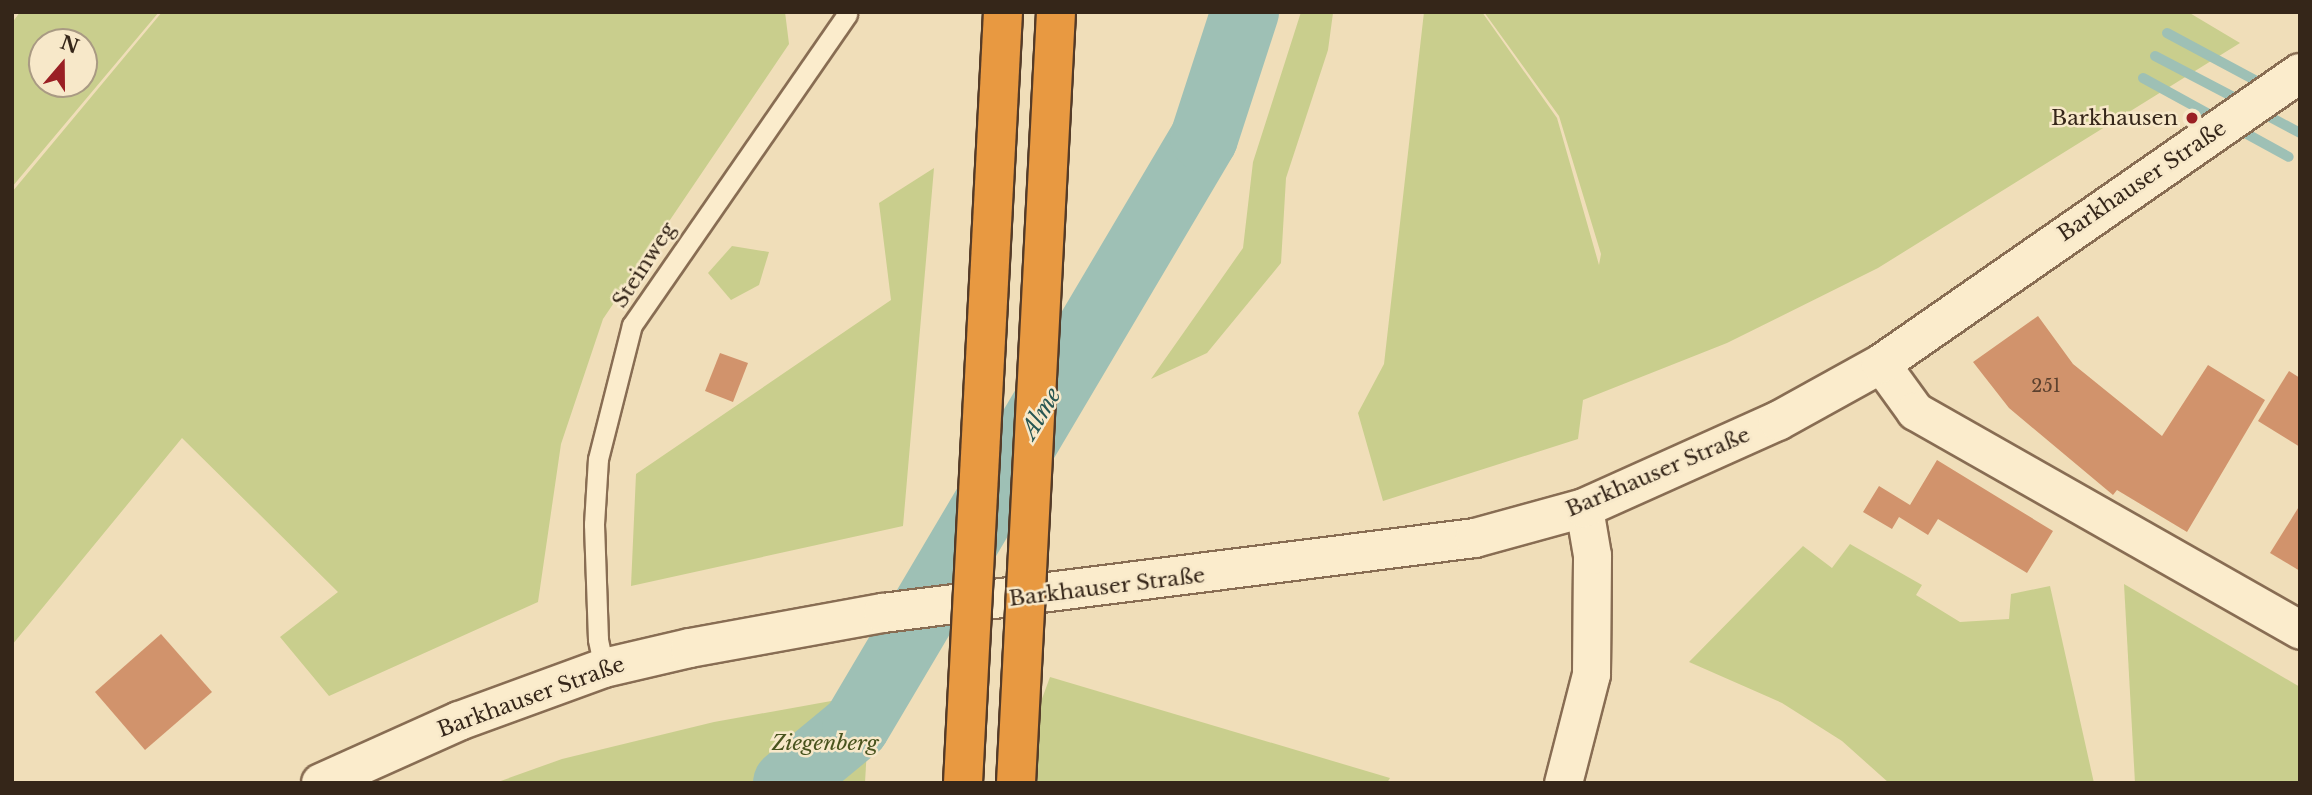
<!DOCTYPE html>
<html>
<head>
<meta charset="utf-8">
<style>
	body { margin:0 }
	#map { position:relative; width:2312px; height:795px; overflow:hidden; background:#f0deb9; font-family:"Libre Baskerville",serif }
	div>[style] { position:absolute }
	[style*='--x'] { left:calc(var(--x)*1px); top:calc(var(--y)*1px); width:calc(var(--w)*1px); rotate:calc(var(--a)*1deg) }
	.green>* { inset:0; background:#c9ce8d }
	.stream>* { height:10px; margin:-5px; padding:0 5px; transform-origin:5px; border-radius:5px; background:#9ec0b5 }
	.river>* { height:68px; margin:-34px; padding:0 34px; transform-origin:34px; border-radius:34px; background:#9ec0b5 }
	.building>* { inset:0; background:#d1936c }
	.roads { filter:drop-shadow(2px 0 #886d53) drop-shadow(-2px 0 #886d53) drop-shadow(0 2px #886d53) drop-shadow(0 -2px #886d53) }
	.service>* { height:19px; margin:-9.5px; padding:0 9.5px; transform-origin:9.5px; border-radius:9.5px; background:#fbeccc }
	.minor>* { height:37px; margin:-18.5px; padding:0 18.5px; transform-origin:18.5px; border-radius:18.5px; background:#fbeccc }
	.tertiary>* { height:38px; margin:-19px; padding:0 19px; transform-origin:19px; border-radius:19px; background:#fbeccc }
	.bridges { filter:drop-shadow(2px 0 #543b28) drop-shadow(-2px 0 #543b28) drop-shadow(0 2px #543b28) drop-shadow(0 -2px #543b28) }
	.motorway-bridge>* { height:38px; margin:-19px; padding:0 19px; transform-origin:19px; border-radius:19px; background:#e89941 }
	.dots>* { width:19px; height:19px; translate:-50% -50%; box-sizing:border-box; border:4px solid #f7e8c9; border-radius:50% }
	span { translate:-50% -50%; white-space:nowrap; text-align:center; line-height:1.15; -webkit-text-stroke:5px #f7e8c9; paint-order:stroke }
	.number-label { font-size:18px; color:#5c412e }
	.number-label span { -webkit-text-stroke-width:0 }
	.poi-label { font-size:21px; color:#352619 }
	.right { translate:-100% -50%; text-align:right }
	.street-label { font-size:21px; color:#352619 }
	.park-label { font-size:21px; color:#48531e; font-style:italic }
	.water-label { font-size:23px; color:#275652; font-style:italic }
	.frame { position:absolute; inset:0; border:14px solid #352619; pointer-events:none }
	.north { position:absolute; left:28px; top:28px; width:70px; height:70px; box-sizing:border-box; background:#f7e8c9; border:2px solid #a99a83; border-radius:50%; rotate:20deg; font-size:19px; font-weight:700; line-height:28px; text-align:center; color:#352619 }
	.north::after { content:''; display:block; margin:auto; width:24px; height:32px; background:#9a1f24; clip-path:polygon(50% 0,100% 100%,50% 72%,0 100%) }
</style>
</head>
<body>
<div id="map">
	<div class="green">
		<i style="clip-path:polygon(evenodd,20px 12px,159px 12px,12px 187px,12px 23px,20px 12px,84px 42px,84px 84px,42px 84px,42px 42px,84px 42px)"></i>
		<i style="clip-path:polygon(162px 12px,785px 12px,789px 44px,603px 319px,561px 444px,538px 602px,329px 696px,280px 637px,338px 592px,182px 438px,12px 645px,12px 192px)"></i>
		<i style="clip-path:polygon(1301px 12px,1333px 13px,1328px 50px,1286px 178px,1281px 263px,1207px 353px,1151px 379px,1243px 248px,1253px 162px)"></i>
		<i style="clip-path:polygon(1424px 12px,1482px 12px,1557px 118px,1599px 265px,1601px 254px,1559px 116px,1484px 12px,2188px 12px,2240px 43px,1878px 268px,1727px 343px,1583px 400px,1578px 439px,1383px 501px,1358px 413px,1384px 364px)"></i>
		<i style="clip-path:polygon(934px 168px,903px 526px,631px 586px,636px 474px,891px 300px,879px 203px)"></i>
		<i style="clip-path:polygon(732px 246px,769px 252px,759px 285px,731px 300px,708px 273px)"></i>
		<i style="clip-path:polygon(1850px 544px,1922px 585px,1916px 595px,1960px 622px,2009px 619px,2011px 594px,2050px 586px,2094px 783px,1889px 783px,1842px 741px,1782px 703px,1689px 662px,1803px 546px,1832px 568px)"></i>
		<i style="clip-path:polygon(2124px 584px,2300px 687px,2300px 783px,2135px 783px)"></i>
		<i style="clip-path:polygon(1050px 677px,1390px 778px,1387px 783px,1011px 783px)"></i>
		<i style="clip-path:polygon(870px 694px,865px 783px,495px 783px,562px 759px,714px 722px)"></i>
	</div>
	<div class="stream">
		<i style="--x:2167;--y:33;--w:112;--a:28.2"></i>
		<i style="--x:2155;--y:56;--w:102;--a:27.6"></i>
		<i style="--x:2143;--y:78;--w:85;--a:28.7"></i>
		<i style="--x:2259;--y:111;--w:47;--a:28.2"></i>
		<i style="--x:2236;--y:128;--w:60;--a:28.7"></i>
	</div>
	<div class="river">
		<i style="--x:787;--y:783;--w:89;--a:-39.6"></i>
		<i style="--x:856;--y:726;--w:683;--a:-59.38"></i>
		<i style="--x:1204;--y:138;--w:133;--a:-72"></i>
	</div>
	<div class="building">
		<i style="clip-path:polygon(2038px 316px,2073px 364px,2162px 436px,2208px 365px,2265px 400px,2187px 532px,2117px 490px,2113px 495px,2009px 408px,1973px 362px)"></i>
		<i style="clip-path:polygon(720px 353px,748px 363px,733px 402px,705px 391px)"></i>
		<i style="clip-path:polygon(2289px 371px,2300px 378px,2300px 447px,2258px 421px)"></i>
		<i style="clip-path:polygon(1937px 460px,2053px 531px,2027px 573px,1938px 519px,1928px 535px,1899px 517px,1892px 529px,1863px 512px,1879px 486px,1910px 505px)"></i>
		<i style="clip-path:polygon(2300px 505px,2300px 571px,2270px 553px)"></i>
		<i style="clip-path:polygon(161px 634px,212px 692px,145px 750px,95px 692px)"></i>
	</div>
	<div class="roads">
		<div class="service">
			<i style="--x:604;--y:668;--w:30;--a:-102"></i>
			<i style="--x:598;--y:639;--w:115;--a:-92"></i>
			<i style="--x:594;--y:524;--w:65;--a:-86.5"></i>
			<i style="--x:598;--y:459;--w:138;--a:-75.8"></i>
			<i style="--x:632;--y:325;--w:378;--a:-55.3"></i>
		</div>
		<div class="minor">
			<i style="--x:1881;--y:364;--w:58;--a:54.1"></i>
			<i style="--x:1915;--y:411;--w:443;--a:29.6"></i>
			<i style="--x:1563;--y:783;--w:113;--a:-75.6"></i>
			<i style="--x:1591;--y:674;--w:119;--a:-89.5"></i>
			<i style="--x:1592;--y:555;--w:48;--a:-99.7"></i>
		</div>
		<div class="tertiary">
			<i style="--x:321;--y:783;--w:151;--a:-24.2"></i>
			<i style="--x:459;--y:721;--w:154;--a:-20.1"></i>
			<i style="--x:604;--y:668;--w:88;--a:-13.1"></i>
			<i style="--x:690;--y:648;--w:196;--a:-10.3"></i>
			<i style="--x:883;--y:613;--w:597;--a:-7.22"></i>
			<i style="--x:1475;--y:538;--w:113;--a:-15.4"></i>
			<i style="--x:1584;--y:508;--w:213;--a:-24.2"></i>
			<i style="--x:1778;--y:421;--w:118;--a:-29"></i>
			<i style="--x:1881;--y:364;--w:510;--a:-34.78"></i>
		</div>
	</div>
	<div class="bridges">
		<div class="motorway-bridge">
			<i style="--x:963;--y:783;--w:772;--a:-87.03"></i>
			<i style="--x:1016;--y:783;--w:772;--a:-87.03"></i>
		</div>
	</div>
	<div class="dots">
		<i style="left:2192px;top:118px;background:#9a1f24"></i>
	</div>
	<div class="number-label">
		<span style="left:2046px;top:386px">251</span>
	</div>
	<div class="poi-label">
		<span class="right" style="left:2178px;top:118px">Barkhausen</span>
	</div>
	<div class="street-label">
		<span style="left:2142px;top:181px;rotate:-34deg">Barkhauser Straße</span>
		<span style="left:644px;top:265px;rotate:-57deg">Steinweg</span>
		<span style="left:1658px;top:472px;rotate:-23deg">Barkhauser Straße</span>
		<span style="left:1107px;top:587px;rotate:-7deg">Barkhauser Straße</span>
		<span style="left:531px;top:697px;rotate:-20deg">Barkhauser Straße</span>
	</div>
	<div class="park-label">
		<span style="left:825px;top:743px">Ziegenberg</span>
	</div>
	<div class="water-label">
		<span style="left:1041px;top:413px;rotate:-59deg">Alme</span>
	</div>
	<div class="frame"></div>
	<div class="north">N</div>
</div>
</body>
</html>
